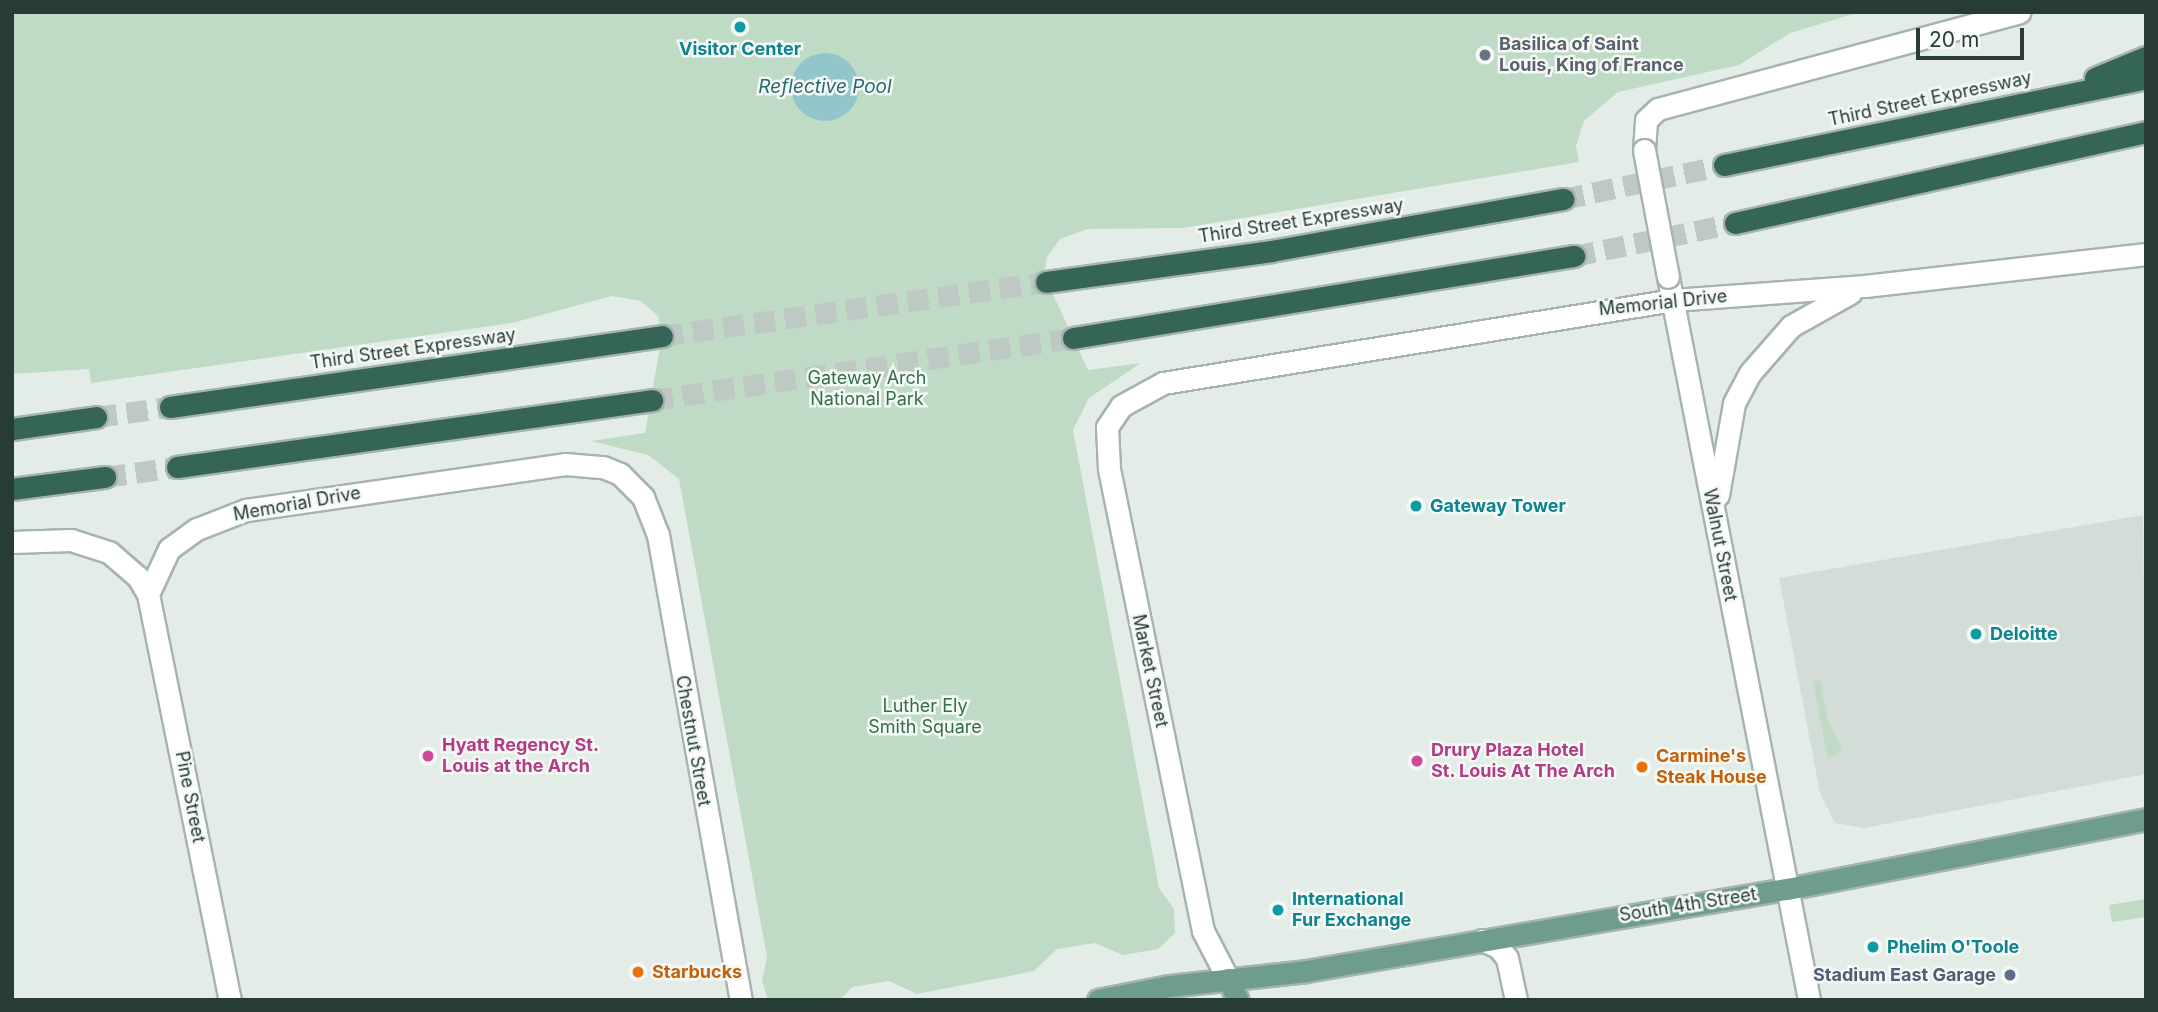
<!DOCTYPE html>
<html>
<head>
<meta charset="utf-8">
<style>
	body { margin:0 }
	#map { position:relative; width:2158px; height:1012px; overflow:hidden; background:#e4ece8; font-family:Inter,sans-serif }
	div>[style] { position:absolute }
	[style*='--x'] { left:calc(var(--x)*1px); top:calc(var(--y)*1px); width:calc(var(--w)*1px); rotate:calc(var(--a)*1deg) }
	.built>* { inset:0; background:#d3dcd7 }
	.green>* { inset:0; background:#c0dbc5 }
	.water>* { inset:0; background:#93c6cb }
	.round { border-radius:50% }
	.motorway-tunnel>* { height:21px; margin-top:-10.5px; transform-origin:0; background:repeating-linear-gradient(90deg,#bec9c4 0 21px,transparent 0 31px) }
	.roads { filter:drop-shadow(2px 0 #a7b4ae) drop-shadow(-2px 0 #a7b4ae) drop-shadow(0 2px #a7b4ae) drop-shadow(0 -2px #a7b4ae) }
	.service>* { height:21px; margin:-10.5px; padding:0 10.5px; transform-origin:10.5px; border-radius:10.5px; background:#fff }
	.minor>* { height:21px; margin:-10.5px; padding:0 10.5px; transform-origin:10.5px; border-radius:10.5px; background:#fff }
	.tertiary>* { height:21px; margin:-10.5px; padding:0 10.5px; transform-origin:10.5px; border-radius:10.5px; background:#fff }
	.primary>* { height:21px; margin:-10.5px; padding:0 10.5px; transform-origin:10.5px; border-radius:10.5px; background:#6e9d8d }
	.motorway>* { height:21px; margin:-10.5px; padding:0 10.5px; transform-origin:10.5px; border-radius:10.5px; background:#356557 }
	.bridges { filter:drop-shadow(2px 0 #a7b4ae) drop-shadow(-2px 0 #a7b4ae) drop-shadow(0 2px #a7b4ae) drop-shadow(0 -2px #a7b4ae) }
	.tertiary-bridge>* { height:21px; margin:-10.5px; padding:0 10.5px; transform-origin:10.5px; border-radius:10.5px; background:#fff }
	.dots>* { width:19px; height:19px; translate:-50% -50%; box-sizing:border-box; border:4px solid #f5f9f6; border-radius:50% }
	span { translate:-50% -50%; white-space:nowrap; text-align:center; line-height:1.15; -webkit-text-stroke:5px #f5f9f6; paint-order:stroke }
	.worship-label { font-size:18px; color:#5b616d; font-weight:700 }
	.left { translate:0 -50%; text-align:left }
	.culture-label { font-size:18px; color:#0d838f; font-weight:700 }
	.street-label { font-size:18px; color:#263c34 }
	.park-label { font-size:18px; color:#346e46 }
	.hotel-label { font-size:18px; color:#b23c85; font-weight:700 }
	.food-label { font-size:18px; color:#c56008; font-weight:700 }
	.service-label { font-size:18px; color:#4e5e75; font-weight:700 }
	.right { translate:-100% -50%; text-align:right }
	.water-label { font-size:19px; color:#266b71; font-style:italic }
	.frame { position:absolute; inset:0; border:14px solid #263c34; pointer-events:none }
	.scale { position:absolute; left:1916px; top:28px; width:108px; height:32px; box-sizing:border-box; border:4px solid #263c34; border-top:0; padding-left:9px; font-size:21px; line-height:24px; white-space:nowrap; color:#263c34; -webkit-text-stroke:5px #f5f9f6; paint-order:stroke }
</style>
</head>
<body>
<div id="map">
	<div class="built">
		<i style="clip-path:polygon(2143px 515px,2146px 774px,1864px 828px,1835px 823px,1820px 793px,1779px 578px)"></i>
	</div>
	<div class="green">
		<i style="clip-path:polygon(12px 12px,1860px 12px,1790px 33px,1739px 65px,1618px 92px,1584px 121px,1576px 146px,1579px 162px,1183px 228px,1088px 229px,1060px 239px,1047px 257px,1044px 275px,1088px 370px,1141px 363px,1089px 398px,1073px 430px,1159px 888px,1174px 909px,1175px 933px,1158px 949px,1123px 955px,1095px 943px,1057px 949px,1034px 971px,917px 994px,889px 981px,852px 987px,840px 1000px,768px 1000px,762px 981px,767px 957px,679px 479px,648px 455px,591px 441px,645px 433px,662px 336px,658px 316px,641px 301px,612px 296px,512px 323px,91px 383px,89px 369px,12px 374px)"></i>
		<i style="clip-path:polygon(1820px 680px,1828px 720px,1843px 750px,1828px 760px,1813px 682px)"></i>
		<i style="clip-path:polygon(2146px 899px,2146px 917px,2112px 922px,2109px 905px)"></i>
	</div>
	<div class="water">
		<i class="round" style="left:791px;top:53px;width:68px;height:68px"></i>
	</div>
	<div class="motorway-tunnel">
		<i style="--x:1563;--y:199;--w:165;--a:-11.9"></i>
		<i style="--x:1574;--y:256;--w:164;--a:-11.6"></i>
		<i style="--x:662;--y:336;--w:388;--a:-8"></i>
		<i style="--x:652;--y:400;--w:426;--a:-8.4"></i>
		<i style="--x:96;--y:417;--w:75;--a:-7.7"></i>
		<i style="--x:105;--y:477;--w:73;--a:-7.9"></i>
	</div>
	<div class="roads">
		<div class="service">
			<i style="--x:1482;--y:940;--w:17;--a:24"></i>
			<i style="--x:1498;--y:947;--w:14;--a:51"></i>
			<i style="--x:1507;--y:958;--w:43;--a:77.9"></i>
		</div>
		<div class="minor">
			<i style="--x:148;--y:594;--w:50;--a:-65"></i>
			<i style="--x:169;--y:549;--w:34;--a:-36"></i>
			<i style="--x:197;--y:529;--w:53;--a:-21.2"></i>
			<i style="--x:246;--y:510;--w:322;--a:-8.2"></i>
			<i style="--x:565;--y:464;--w:38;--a:5"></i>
			<i style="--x:603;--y:467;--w:18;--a:22"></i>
			<i style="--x:620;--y:474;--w:33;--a:45"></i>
			<i style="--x:643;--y:497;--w:41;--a:68.5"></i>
			<i style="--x:658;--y:535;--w:472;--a:79.9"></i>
			<i style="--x:1228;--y:979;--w:54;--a:-117.5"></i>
			<i style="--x:1203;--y:931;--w:471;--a:-101.5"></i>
			<i style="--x:1109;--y:469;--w:42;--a:-92.7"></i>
			<i style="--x:1107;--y:427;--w:25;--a:-56"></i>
			<i style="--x:1121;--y:406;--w:48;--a:-28.7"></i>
			<i style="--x:1163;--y:383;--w:517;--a:-9.24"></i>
		</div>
		<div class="tertiary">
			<i style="--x:1644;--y:150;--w:30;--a:-86"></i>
			<i style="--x:1646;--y:120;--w:16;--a:-43"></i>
			<i style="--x:1658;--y:109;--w:374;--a:-15"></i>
			<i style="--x:1668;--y:277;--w:737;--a:78.96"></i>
			<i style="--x:1673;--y:300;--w:193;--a:-4.2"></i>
			<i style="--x:1865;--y:286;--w:283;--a:-6.5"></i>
			<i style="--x:1718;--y:495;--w:93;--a:-80.1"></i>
			<i style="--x:1734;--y:403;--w:34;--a:-62"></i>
			<i style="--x:1750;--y:373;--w:62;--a:-48.9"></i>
			<i style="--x:1791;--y:326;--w:68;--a:-29.2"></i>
			<i style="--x:12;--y:542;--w:59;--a:-1.9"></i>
			<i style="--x:71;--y:540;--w:40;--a:18"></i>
			<i style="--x:109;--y:552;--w:38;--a:41"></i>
			<i style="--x:138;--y:577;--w:20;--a:60"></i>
			<i style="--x:148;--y:594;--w:414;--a:78.6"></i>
		</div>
		<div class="primary">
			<i style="--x:1228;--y:979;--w:23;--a:65"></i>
			<i style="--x:1098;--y:1000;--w:72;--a:-11.2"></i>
			<i style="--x:1169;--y:986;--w:138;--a:-6.2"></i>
			<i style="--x:1306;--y:971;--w:488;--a:-9.7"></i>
			<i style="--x:1787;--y:889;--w:366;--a:-11"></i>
		</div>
		<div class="motorway">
			<i style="--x:2095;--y:78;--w:55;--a:-22.4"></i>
			<i style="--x:1724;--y:165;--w:431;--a:-11.6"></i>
			<i style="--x:1735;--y:223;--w:421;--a:-12.5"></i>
			<i style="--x:1046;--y:282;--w:227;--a:-7.8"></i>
			<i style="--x:1271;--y:251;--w:297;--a:-10.1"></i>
			<i style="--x:1073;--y:338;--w:508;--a:-9.3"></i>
			<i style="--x:170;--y:407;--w:497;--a:-8.2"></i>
			<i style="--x:12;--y:429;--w:85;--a:-8.1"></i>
			<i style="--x:177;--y:467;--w:480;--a:-8"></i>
			<i style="--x:12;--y:489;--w:94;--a:-7.4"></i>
		</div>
	</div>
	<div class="bridges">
		<div class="tertiary-bridge">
			<i style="--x:1644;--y:150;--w:129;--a:79.3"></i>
		</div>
	</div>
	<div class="dots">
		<i style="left:740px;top:27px;background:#0f9aa8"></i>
		<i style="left:1485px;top:55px;background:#6b7280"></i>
		<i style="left:1416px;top:506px;background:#0f9aa8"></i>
		<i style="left:1976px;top:634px;background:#0f9aa8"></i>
		<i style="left:428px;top:756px;background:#d1479c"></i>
		<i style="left:1417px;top:761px;background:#d1479c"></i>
		<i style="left:1642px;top:767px;background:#e8710a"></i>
		<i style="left:1278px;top:910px;background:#0f9aa8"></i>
		<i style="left:1873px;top:947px;background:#0f9aa8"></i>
		<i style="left:638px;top:972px;background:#e8710a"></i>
		<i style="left:2010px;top:975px;background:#5c6f8a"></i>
	</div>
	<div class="worship-label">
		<span class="left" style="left:1499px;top:55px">Basilica of Saint<br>Louis, King of France</span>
	</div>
	<div class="culture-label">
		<span style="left:740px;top:49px">Visitor Center</span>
		<span class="left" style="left:1430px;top:506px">Gateway Tower</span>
		<span class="left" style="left:1990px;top:634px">Deloitte</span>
		<span class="left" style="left:1292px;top:910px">International<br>Fur Exchange</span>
		<span class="left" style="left:1887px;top:947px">Phelim O'Toole</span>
	</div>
	<div class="street-label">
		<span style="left:1930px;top:99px;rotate:-12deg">Third Street Expressway</span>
		<span style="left:1301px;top:221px;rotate:-9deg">Third Street Expressway</span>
		<span style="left:1663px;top:303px;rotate:-6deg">Memorial Drive</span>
		<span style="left:413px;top:349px;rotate:-8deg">Third Street Expressway</span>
		<span style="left:297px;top:504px;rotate:-10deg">Memorial Drive</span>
		<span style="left:1720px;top:545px;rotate:79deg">Walnut Street</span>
		<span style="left:1150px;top:671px;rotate:78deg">Market Street</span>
		<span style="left:693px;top:741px;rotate:80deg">Chestnut Street</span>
		<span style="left:190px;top:797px;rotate:79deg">Pine Street</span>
		<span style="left:1688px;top:905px;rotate:-9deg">South 4th Street</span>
	</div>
	<div class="park-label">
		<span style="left:867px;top:389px">Gateway Arch<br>National Park</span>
		<span style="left:925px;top:717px">Luther Ely<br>Smith Square</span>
	</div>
	<div class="hotel-label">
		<span class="left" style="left:442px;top:756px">Hyatt Regency St.<br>Louis at the Arch</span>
		<span class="left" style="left:1431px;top:761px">Drury Plaza Hotel<br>St. Louis At The Arch</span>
	</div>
	<div class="food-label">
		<span class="left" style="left:1656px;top:767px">Carmine's<br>Steak House</span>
		<span class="left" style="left:652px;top:972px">Starbucks</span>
	</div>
	<div class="service-label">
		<span class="right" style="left:1996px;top:975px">Stadium East Garage</span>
	</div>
	<div class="water-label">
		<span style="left:825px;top:87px">Reflective Pool</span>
	</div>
	<div class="frame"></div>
	<div class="scale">20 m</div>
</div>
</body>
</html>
